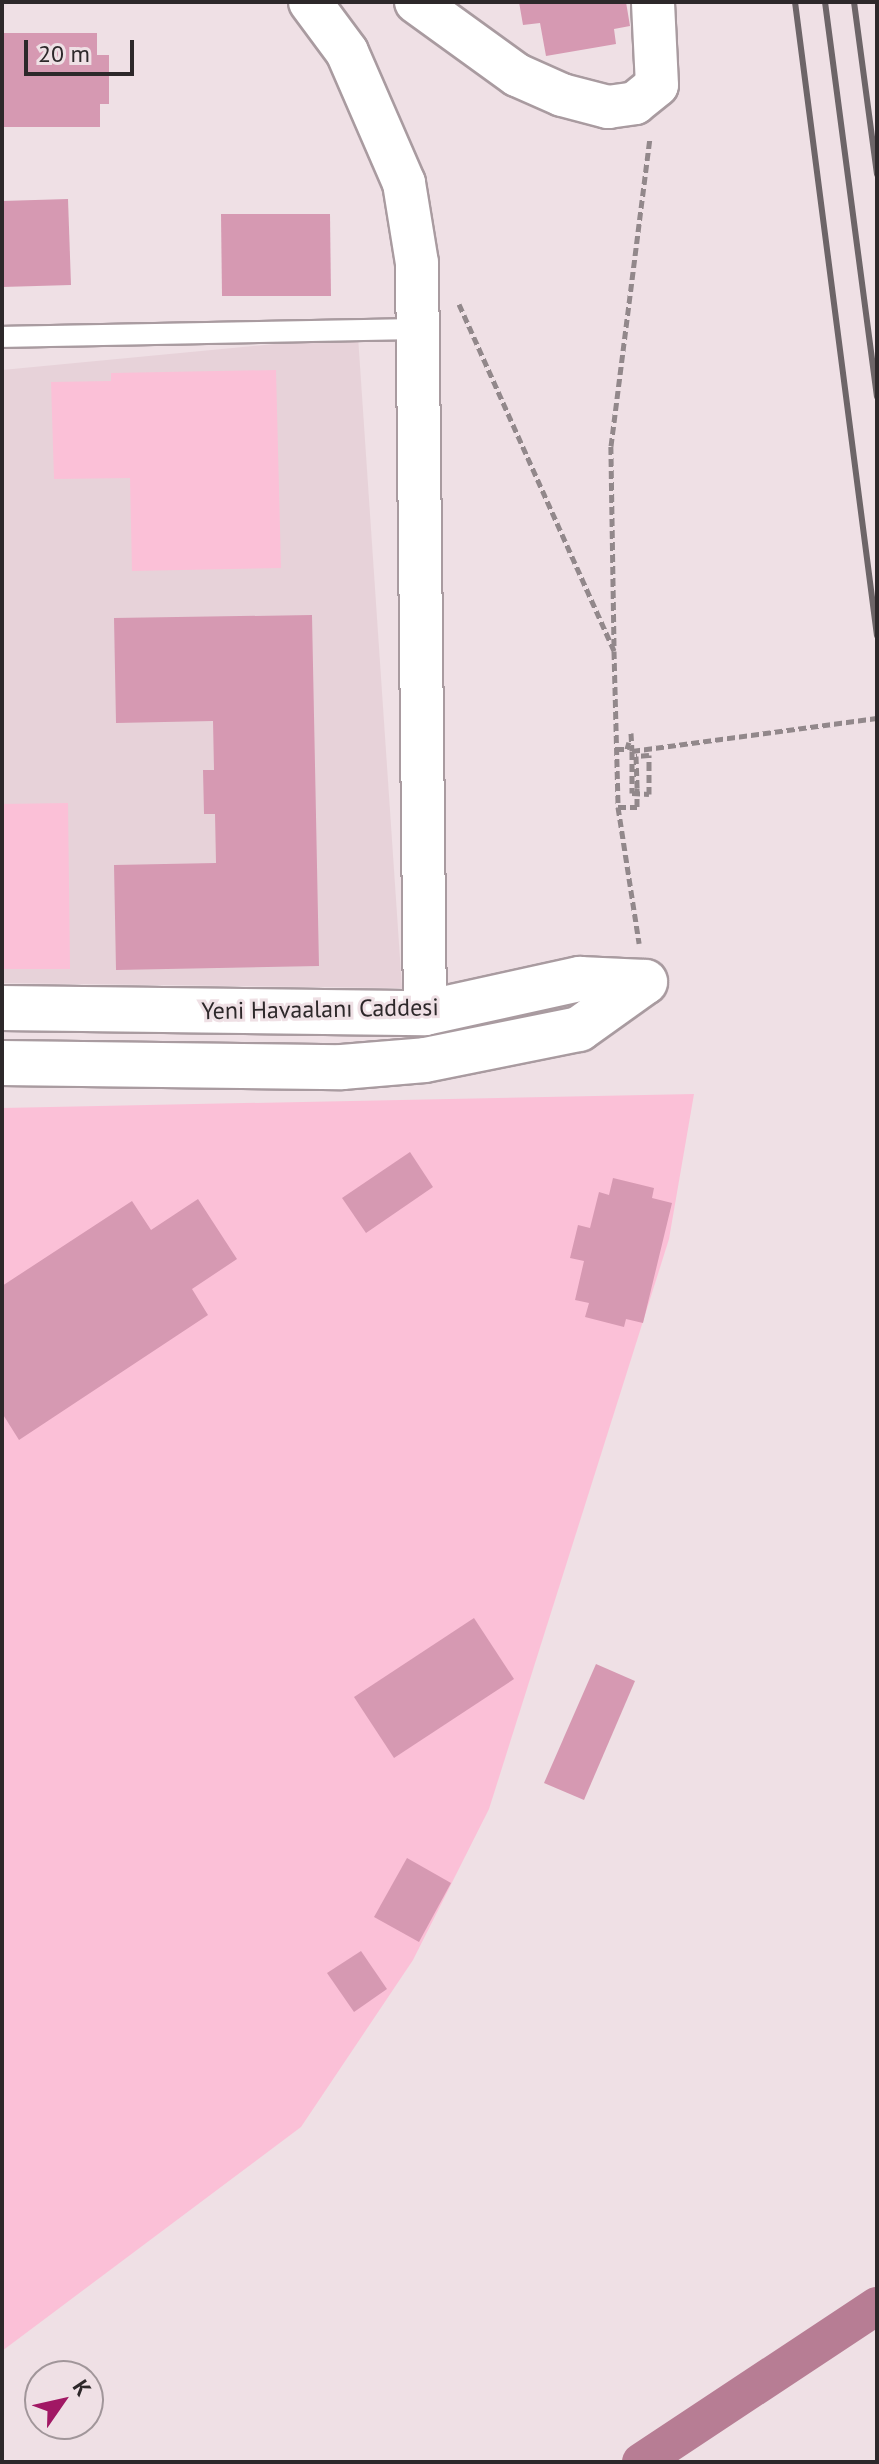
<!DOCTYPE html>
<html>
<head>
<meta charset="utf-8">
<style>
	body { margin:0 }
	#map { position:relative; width:879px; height:2464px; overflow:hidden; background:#efe0e5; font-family:"PT Sans",sans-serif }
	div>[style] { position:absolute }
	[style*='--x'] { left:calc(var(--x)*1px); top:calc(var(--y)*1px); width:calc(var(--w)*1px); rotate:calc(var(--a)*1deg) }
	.built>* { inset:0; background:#e7d2d9 }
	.green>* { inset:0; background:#fbc0d7 }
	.canal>* { height:38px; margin:-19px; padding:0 19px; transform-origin:19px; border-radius:19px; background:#b77d94 }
	.building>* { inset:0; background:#d699b2 }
	.path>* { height:5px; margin-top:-2.5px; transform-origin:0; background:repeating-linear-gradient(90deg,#92888b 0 8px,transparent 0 12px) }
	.roads { filter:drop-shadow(2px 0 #a99ba0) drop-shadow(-2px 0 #a99ba0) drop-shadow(0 2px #a99ba0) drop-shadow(0 -2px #a99ba0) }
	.service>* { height:20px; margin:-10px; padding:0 10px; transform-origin:10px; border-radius:10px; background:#fff }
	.minor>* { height:42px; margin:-21px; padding:0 21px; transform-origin:21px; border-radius:21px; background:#fff }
	.tertiary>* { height:44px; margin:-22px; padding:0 22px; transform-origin:22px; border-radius:22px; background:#fff }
	.rail>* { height:6px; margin:-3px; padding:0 3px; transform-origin:3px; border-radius:3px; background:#6d6568 }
	.path-bridge>* { height:5px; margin-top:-2.5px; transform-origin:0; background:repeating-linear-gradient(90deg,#92888b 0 8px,transparent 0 12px) }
	span { translate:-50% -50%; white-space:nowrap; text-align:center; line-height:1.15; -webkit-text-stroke:6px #efe0e5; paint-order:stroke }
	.street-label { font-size:24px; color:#2d282a }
	.frame { position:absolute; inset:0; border:4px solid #2d282a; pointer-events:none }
	.north { position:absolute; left:24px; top:2360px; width:80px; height:80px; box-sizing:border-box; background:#efe0e5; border:2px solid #a1969a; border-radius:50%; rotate:56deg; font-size:22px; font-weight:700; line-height:32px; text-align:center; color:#2d282a }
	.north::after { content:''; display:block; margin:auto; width:28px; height:36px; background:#a11864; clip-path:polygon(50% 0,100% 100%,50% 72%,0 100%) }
	.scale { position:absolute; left:24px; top:40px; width:110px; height:36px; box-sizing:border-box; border:4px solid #2d282a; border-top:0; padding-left:10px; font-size:24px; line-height:28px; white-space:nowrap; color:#2d282a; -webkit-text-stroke:6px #efe0e5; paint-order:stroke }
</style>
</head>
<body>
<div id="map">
	<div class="built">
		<i style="clip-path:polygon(358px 336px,402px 988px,2px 983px,2px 370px)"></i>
	</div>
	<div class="green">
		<i style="clip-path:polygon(276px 370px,281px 568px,132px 571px,130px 478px,54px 479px,51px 382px,111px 381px,111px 373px)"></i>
		<i style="clip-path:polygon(68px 803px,70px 969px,2px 969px,2px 804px)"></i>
		<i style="clip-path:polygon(694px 1094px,669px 1239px,489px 1809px,413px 1960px,301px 2127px,2px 2351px,2px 1108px)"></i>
	</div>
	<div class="canal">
		<i style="--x:641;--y:2462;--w:283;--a:-33.5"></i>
	</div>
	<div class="building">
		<i style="clip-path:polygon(519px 2px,626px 2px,630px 26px,614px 29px,616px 44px,546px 56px,540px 23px,523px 25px)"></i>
		<i style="clip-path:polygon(2px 33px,97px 33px,97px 55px,109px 55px,109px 104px,100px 104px,100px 127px,2px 127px)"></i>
		<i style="clip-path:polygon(68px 199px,71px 285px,2px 287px,2px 201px)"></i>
		<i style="clip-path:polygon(221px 214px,330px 214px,331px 296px,222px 296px)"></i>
		<i style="clip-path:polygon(312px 615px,319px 966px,116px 970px,114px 865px,216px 863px,215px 814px,204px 814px,203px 770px,214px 770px,213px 721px,116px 723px,114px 618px)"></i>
		<i style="clip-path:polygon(410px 1152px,433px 1187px,366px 1233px,342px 1198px)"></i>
		<i style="clip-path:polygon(613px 1178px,654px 1188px,652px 1198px,672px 1203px,643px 1323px,626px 1319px,624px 1327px,585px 1317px,589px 1303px,575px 1300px,584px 1261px,570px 1258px,578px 1225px,590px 1228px,599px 1192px,609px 1195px)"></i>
		<i style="clip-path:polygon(198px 1199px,237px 1259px,192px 1289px,208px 1315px,19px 1440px,2px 1413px,2px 1286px,132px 1201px,151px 1230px)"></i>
		<i style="clip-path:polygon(474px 1618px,514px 1679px,394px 1758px,354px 1697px)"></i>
		<i style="clip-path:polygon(596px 1664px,635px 1681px,584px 1800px,544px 1783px)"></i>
		<i style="clip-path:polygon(407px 1858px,451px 1883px,419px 1942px,374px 1917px)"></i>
		<i style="clip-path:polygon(361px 1951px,387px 1989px,354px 2012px,327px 1973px)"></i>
	</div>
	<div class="path">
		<i style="--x:459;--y:304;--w:380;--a:65.9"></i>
		<i style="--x:614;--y:651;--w:156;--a:88.5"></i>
		<i style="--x:618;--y:807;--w:138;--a:81.2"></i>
		<i style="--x:614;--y:646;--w:200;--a:-90.9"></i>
		<i style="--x:611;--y:446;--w:309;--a:-82.8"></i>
		<i style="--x:631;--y:733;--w:18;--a:87"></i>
		<i style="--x:632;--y:751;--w:247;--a:-7.7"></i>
		<i style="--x:616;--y:749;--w:11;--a:0"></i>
		<i style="--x:627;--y:749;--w:7;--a:-74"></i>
		<i style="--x:618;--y:807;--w:19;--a:0"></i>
		<i style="--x:637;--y:807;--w:19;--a:-90"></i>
	</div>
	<div class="roads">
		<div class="service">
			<i style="--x:2;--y:337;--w:417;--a:-1.1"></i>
		</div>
		<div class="minor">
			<i style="--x:310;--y:2;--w:62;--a:53.5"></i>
			<i style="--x:347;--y:52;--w:143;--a:66.5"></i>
			<i style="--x:404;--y:183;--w:81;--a:80.8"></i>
			<i style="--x:417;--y:263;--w:750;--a:89.39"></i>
			<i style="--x:416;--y:2;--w:125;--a:35.9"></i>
			<i style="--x:517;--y:75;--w:49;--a:24"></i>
			<i style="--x:562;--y:95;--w:48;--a:14.6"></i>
			<i style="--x:608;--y:107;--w:27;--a:-8"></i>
			<i style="--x:635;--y:103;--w:28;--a:-39"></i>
			<i style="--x:657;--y:85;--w:83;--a:-92.8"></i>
		</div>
		<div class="tertiary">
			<i style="--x:2;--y:1008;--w:423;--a:0.7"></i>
			<i style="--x:425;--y:1013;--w:159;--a:-12.4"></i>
			<i style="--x:580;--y:979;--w:65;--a:2.6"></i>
			<i style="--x:2;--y:1063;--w:340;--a:0.7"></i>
			<i style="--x:342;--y:1067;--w:83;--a:-4.8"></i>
			<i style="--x:425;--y:1060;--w:157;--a:-11.4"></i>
			<i style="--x:579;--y:1029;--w:81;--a:-35.5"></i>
		</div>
	</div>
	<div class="rail">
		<i style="--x:795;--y:2;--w:639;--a:82.63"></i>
		<i style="--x:825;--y:2;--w:398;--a:82.5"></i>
		<i style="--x:854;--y:2;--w:174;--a:82.4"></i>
	</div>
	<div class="path-bridge">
		<i style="--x:632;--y:751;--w:42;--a:90"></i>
		<i style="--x:632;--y:793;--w:17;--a:3"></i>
		<i style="--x:649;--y:794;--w:39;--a:-90"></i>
		<i style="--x:649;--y:755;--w:13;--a:176"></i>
		<i style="--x:636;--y:756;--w:32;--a:88"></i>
	</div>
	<div class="street-label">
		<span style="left:320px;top:1009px;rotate:-1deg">Yeni Havaalanı Caddesi</span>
	</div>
	<div class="frame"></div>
	<div class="north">K</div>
	<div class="scale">20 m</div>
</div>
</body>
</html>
